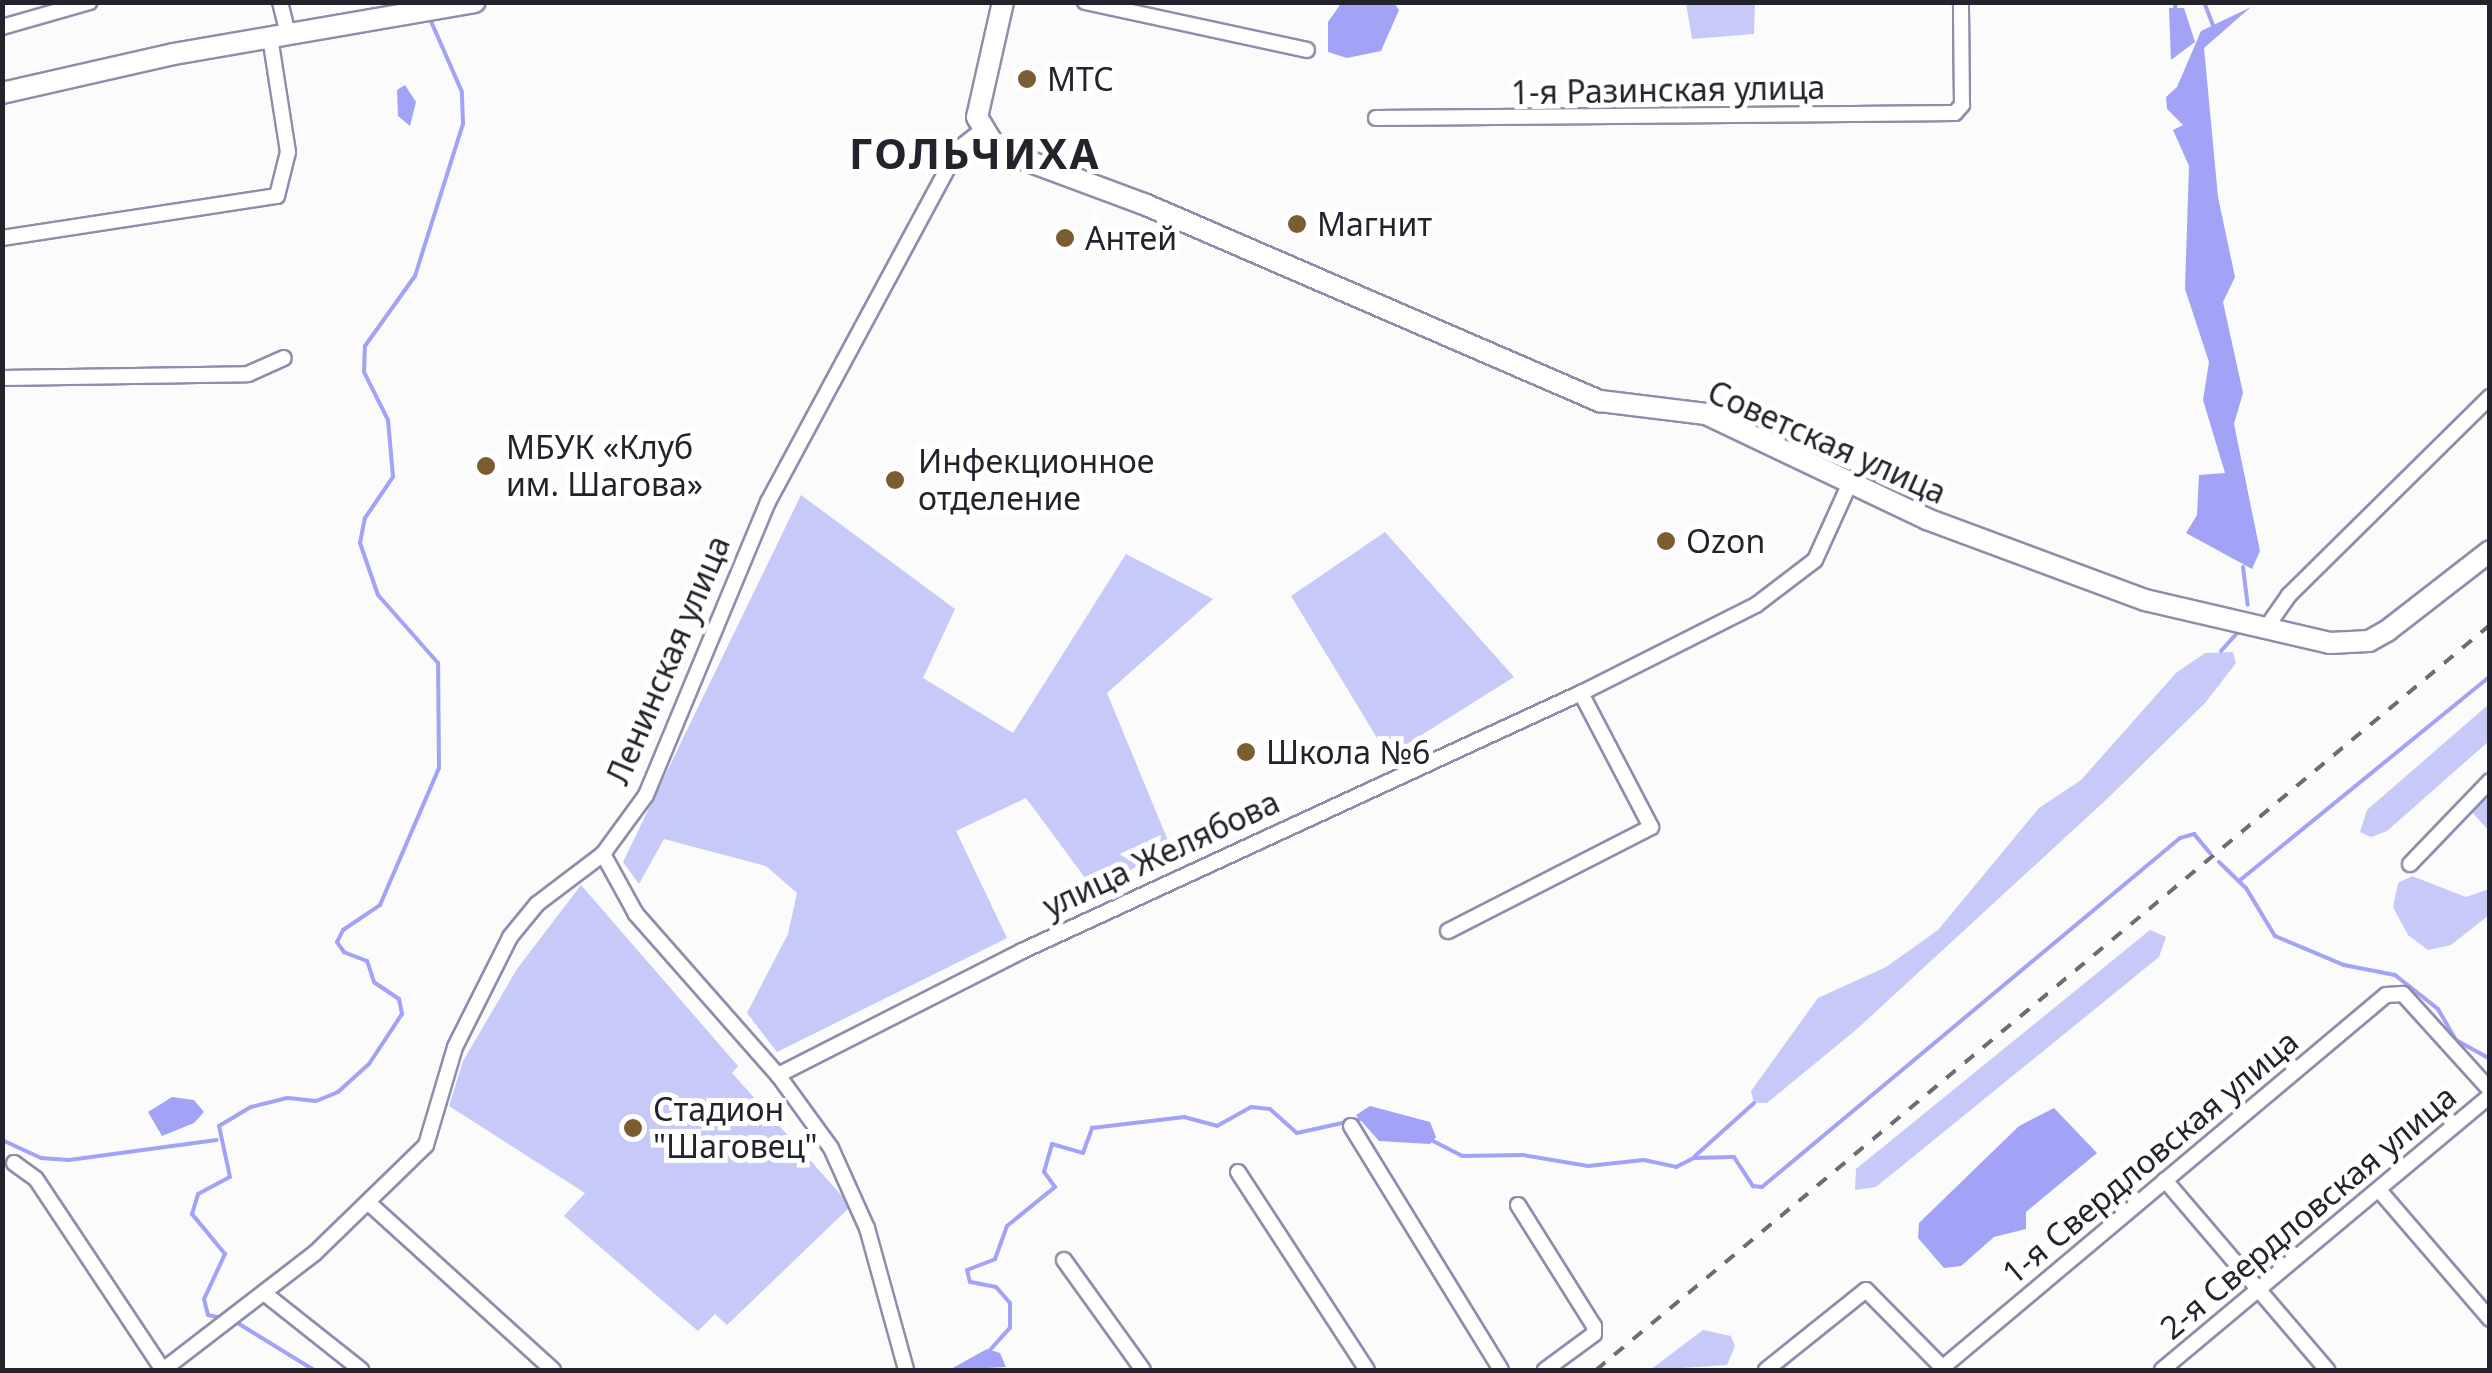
<!DOCTYPE html>
<html>
<head>
<meta charset="utf-8">
<style>
	body { margin:0 }
	#map { position:relative; width:2492px; height:1373px; overflow:hidden; background:#fbfbfb; font-family:"Noto Sans",sans-serif }
	div>[style] { position:absolute }
	[style*='--x'] { left:calc(var(--x)*1px); top:calc(var(--y)*1px); width:calc(var(--w)*1px); rotate:calc(var(--a)*1deg) }
	.green>* { inset:0; background:#c7c9f8 }
	.water>* { inset:0; background:#a2a2f6 }
	.stream>* { height:4px; margin:-2px; padding:0 2px; transform-origin:2px; border-radius:2px; background:#a2a2f6 }
	.roads { filter:drop-shadow(2px 0 #8d8eab) drop-shadow(-2px 0 #8d8eab) drop-shadow(0 2px #8d8eab) drop-shadow(0 -2px #8d8eab) }
	.street>* { height:14px; margin:-7px; padding:0 7px; transform-origin:7px; border-radius:7px; background:#fff }
	.secondary>* { height:20px; margin:-10px; padding:0 10px; transform-origin:10px; border-radius:10px; background:#fff }
	.rail>* { height:4px; margin-top:-2px; transform-origin:0; background:repeating-linear-gradient(90deg,#6c6c73 0 12px,transparent 0 24px) }
	.dots>* { width:28px; height:28px; translate:-50% -50%; box-sizing:border-box; border:5px solid #fff; border-radius:50% }
	span { translate:-50% -50%; white-space:nowrap; text-align:center; line-height:1.15; -webkit-text-stroke:10px #fff; paint-order:stroke }
	.poi-label { font-size:32px; color:#23232e }
	.left { translate:0 -50%; text-align:left }
	.street-label { font-size:32px; color:#23232e }
	.district-label { font-size:42px; color:#23232e; font-weight:700; letter-spacing:2.5px }
	.frame { position:absolute; inset:0; border:5px solid #23232e; pointer-events:none }
</style>
</head>
<body>
<div id="map">
	<div class="green">
		<i style="clip-path:polygon(1686px 3px,1755px 3px,1754px 34px,1692px 39px)"></i>
		<i style="clip-path:polygon(801px 495px,955px 609px,923px 678px,1013px 733px,1126px 554px,1213px 599px,1107px 693px,1171px 848px,1094px 890px,1026px 798px,956px 831px,1007px 938px,777px 1052px,747px 1013px,788px 934px,797px 893px,766px 866px,664px 839px,639px 884px,623px 862px)"></i>
		<i style="clip-path:polygon(1385px 532px,1514px 677px,1388px 756px,1291px 596px)"></i>
		<i style="clip-path:polygon(2233px 652px,2236px 663px,2205px 703px,2108px 798px,1857px 1029px,1767px 1103px,1754px 1103px,1751px 1091px,1818px 998px,1886px 967px,1938px 930px,2039px 808px,2081px 780px,2176px 673px,2205px 653px)"></i>
		<i style="clip-path:polygon(2489px 704px,2489px 741px,2387px 831px,2371px 837px,2360px 832px,2367px 810px)"></i>
		<i style="clip-path:polygon(2489px 775px,2489px 831px,2470px 810px)"></i>
		<i style="clip-path:polygon(2412px 876px,2466px 897px,2489px 889px,2489px 915px,2451px 945px,2428px 950px,2408px 935px,2393px 907px,2398px 883px)"></i>
		<i style="clip-path:polygon(581px 885px,738px 1066px,732px 1073px,851px 1206px,727px 1325px,715px 1314px,698px 1331px,564px 1216px,585px 1193px,449px 1106px,463px 1061px,517px 969px)"></i>
		<i style="clip-path:polygon(2150px 930px,2166px 937px,2159px 957px,1876px 1187px,1855px 1190px,1856px 1169px)"></i>
		<i style="clip-path:polygon(1703px 1330px,1731px 1336px,1735px 1346px,1727px 1365px,1650px 1370px)"></i>
	</div>
	<div class="water">
		<i style="clip-path:polygon(1342px 2px,1394px 3px,1399px 10px,1381px 51px,1347px 58px,1328px 52px,1328px 22px)"></i>
		<i style="clip-path:polygon(2251px 7px,2204px 48px,2218px 197px,2235px 277px,2223px 302px,2243px 393px,2234px 424px,2260px 551px,2252px 569px,2186px 533px,2197px 515px,2199px 475px,2225px 473px,2203px 400px,2209px 362px,2185px 289px,2189px 166px,2173px 130px,2183px 125px,2167px 109px,2166px 97px,2177px 87px,2201px 31px)"></i>
		<i style="clip-path:polygon(2169px 8px,2184px 8px,2195px 42px,2171px 60px)"></i>
		<i style="clip-path:polygon(405px 85px,416px 102px,410px 126px,398px 116px,397px 90px)"></i>
		<i style="clip-path:polygon(172px 1097px,194px 1100px,204px 1112px,194px 1123px,162px 1136px,148px 1112px)"></i>
		<i style="clip-path:polygon(1370px 1106px,1430px 1122px,1436px 1137px,1430px 1144px,1379px 1141px,1356px 1115px)"></i>
		<i style="clip-path:polygon(2054px 1108px,2097px 1153px,2026px 1212px,2026px 1229px,1994px 1237px,1961px 1266px,1944px 1268px,1918px 1238px,1919px 1223px,2019px 1126px)"></i>
		<i style="clip-path:polygon(987px 1349px,1000px 1353px,1006px 1367px,949px 1370px)"></i>
	</div>
	<div class="stream">
		<i style="--x:2204;--y:2;--w:25;--a:69"></i>
		<i style="--x:2175;--y:8;--w:6;--a:-81"></i>
		<i style="--x:2243;--y:567;--w:38;--a:83"></i>
		<i style="--x:2221;--y:651;--w:25;--a:-48"></i>
		<i style="--x:2219;--y:862;--w:37;--a:44"></i>
		<i style="--x:2246;--y:888;--w:56;--a:58.9"></i>
		<i style="--x:2275;--y:936;--w:75;--a:22.8"></i>
		<i style="--x:2344;--y:965;--w:52;--a:11.1"></i>
		<i style="--x:2395;--y:975;--w:55;--a:38.3"></i>
		<i style="--x:2438;--y:1009;--w:36;--a:60"></i>
		<i style="--x:2456;--y:1040;--w:39;--a:29"></i>
		<i style="--x:2239;--y:881;--w:324;--a:-39.2"></i>
		<i style="--x:1429;--y:1139;--w:37;--a:27"></i>
		<i style="--x:1462;--y:1156;--w:61;--a:-0.9"></i>
		<i style="--x:1523;--y:1155;--w:66;--a:9.6"></i>
		<i style="--x:1588;--y:1166;--w:56;--a:-6.1"></i>
		<i style="--x:1644;--y:1160;--w:33;--a:12"></i>
		<i style="--x:1676;--y:1167;--w:20;--a:-27"></i>
		<i style="--x:1694;--y:1158;--w:40;--a:-1.4"></i>
		<i style="--x:1734;--y:1157;--w:35;--a:57"></i>
		<i style="--x:1753;--y:1186;--w:9;--a:6"></i>
		<i style="--x:1762;--y:1187;--w:545;--a:-39.86"></i>
		<i style="--x:2180;--y:838;--w:15;--a:-16"></i>
		<i style="--x:2194;--y:834;--w:25;--a:50"></i>
		<i style="--x:2;--y:1140;--w:43;--a:24.8"></i>
		<i style="--x:41;--y:1158;--w:28;--a:4"></i>
		<i style="--x:69;--y:1160;--w:149;--a:-7.7"></i>
		<i style="--x:1695;--y:1156;--w:79;--a:-41.9"></i>
		<i style="--x:222;--y:1318;--w:14;--a:-168"></i>
		<i style="--x:208;--y:1315;--w:16;--a:-104"></i>
		<i style="--x:204;--y:1299;--w:50;--a:-65"></i>
		<i style="--x:225;--y:1254;--w:52;--a:-129.5"></i>
		<i style="--x:192;--y:1214;--w:21;--a:-73"></i>
		<i style="--x:198;--y:1194;--w:36;--a:-28"></i>
		<i style="--x:230;--y:1177;--w:52;--a:-102.2"></i>
		<i style="--x:219;--y:1126;--w:37;--a:-31"></i>
		<i style="--x:251;--y:1107;--w:38;--a:-14"></i>
		<i style="--x:288;--y:1098;--w:28;--a:6"></i>
		<i style="--x:316;--y:1101;--w:24;--a:-22"></i>
		<i style="--x:338;--y:1092;--w:42;--a:-42.1"></i>
		<i style="--x:369;--y:1064;--w:60;--a:-56.6"></i>
		<i style="--x:402;--y:1014;--w:15;--a:-101"></i>
		<i style="--x:399;--y:999;--w:30;--a:-146"></i>
		<i style="--x:374;--y:982;--w:22;--a:-108"></i>
		<i style="--x:367;--y:961;--w:25;--a:-159"></i>
		<i style="--x:344;--y:952;--w:12;--a:-125"></i>
		<i style="--x:337;--y:942;--w:13;--a:-63"></i>
		<i style="--x:343;--y:930;--w:45;--a:-34"></i>
		<i style="--x:380;--y:905;--w:149;--a:-66.7"></i>
		<i style="--x:439;--y:768;--w:105;--a:-90.5"></i>
		<i style="--x:438;--y:663;--w:91;--a:-131.4"></i>
		<i style="--x:378;--y:595;--w:55;--a:-109.1"></i>
		<i style="--x:360;--y:543;--w:25;--a:-79"></i>
		<i style="--x:365;--y:518;--w:50;--a:-55.7"></i>
		<i style="--x:393;--y:477;--w:57;--a:-95"></i>
		<i style="--x:388;--y:420;--w:54;--a:-116.6"></i>
		<i style="--x:364;--y:372;--w:26;--a:-88"></i>
		<i style="--x:365;--y:346;--w:86;--a:-54.5"></i>
		<i style="--x:415;--y:276;--w:159;--a:-72.5"></i>
		<i style="--x:463;--y:124;--w:32;--a:-92"></i>
		<i style="--x:462;--y:92;--w:82;--a:-113.7"></i>
		<i style="--x:236;--y:1322;--w:92;--a:31.6"></i>
		<i style="--x:990;--y:1350;--w:30;--a:-48"></i>
		<i style="--x:1010;--y:1328;--w:25;--a:-90"></i>
		<i style="--x:1010;--y:1303;--w:21;--a:-131"></i>
		<i style="--x:996;--y:1287;--w:26;--a:-169"></i>
		<i style="--x:970;--y:1282;--w:12;--a:-104"></i>
		<i style="--x:967;--y:1270;--w:30;--a:-21"></i>
		<i style="--x:995;--y:1259;--w:35;--a:-70"></i>
		<i style="--x:1007;--y:1226;--w:62;--a:-39.1"></i>
		<i style="--x:1055;--y:1187;--w:19;--a:-126"></i>
		<i style="--x:1044;--y:1172;--w:29;--a:-74"></i>
		<i style="--x:1052;--y:1144;--w:32;--a:16"></i>
		<i style="--x:1083;--y:1153;--w:27;--a:-70"></i>
		<i style="--x:1092;--y:1128;--w:93;--a:-6.8"></i>
		<i style="--x:1184;--y:1117;--w:34;--a:15"></i>
		<i style="--x:1217;--y:1126;--w:39;--a:-29"></i>
		<i style="--x:1251;--y:1107;--w:19;--a:6"></i>
		<i style="--x:1270;--y:1109;--w:36;--a:42"></i>
		<i style="--x:1297;--y:1133;--w:65;--a:-12.5"></i>
		<i style="--x:924;--y:1370;--w:1;--a:0"></i>
	</div>
	<div class="roads">
		<div class="street">
			<i style="--x:280;--y:2;--w:33;--a:76"></i>
			<i style="--x:1085;--y:2;--w:227;--a:12.2"></i>
			<i style="--x:2;--y:27;--w:91;--a:-15.9"></i>
			<i style="--x:1376;--y:118;--w:579;--a:-0.49"></i>
			<i style="--x:1955;--y:113;--w:11;--a:-49"></i>
			<i style="--x:1962;--y:105;--w:103;--a:-90.6"></i>
			<i style="--x:2;--y:238;--w:278;--a:-8.7"></i>
			<i style="--x:277;--y:196;--w:45;--a:-76"></i>
			<i style="--x:288;--y:152;--w:116;--a:-98.9"></i>
			<i style="--x:2;--y:378;--w:246;--a:-0.9"></i>
			<i style="--x:248;--y:374;--w:39;--a:-24"></i>
			<i style="--x:2266;--y:628;--w:40;--a:-55.1"></i>
			<i style="--x:2289;--y:595;--w:282;--a:-44.6"></i>
			<i style="--x:603;--y:854;--w:68;--a:61.2"></i>
			<i style="--x:636;--y:914;--w:215;--a:48.6"></i>
			<i style="--x:778;--y:1075;--w:90;--a:54"></i>
			<i style="--x:831;--y:1148;--w:88;--a:65.8"></i>
			<i style="--x:867;--y:1228;--w:147;--a:74.6"></i>
			<i style="--x:2410;--y:864;--w:115;--a:-46.1"></i>
			<i style="--x:1448;--y:931;--w:228;--a:-27.1"></i>
			<i style="--x:1651;--y:827;--w:151;--a:-117.6"></i>
			<i style="--x:778;--y:1075;--w:274;--a:-26.9"></i>
			<i style="--x:1022;--y:951;--w:616;--a:-24.78"></i>
			<i style="--x:1581;--y:693;--w:196;--a:-26.7"></i>
			<i style="--x:1756;--y:605;--w:74;--a:-37.3"></i>
			<i style="--x:1815;--y:560;--w:82;--a:-65.6"></i>
			<i style="--x:1351;--y:1126;--w:286;--a:58.4"></i>
			<i style="--x:14;--y:1163;--w:27;--a:36"></i>
			<i style="--x:36;--y:1179;--w:229;--a:56.4"></i>
			<i style="--x:1238;--y:1172;--w:236;--a:56.9"></i>
			<i style="--x:2165;--y:1180;--w:250;--a:49.5"></i>
			<i style="--x:2379;--y:1190;--w:170;--a:49.3"></i>
			<i style="--x:371;--y:1205;--w:246;--a:42.2"></i>
			<i style="--x:1518;--y:1205;--w:143;--a:57.9"></i>
			<i style="--x:1594;--y:1326;--w:8;--a:90"></i>
			<i style="--x:1594;--y:1334;--w:61;--a:143.7"></i>
			<i style="--x:1064;--y:1260;--w:135;--a:54.3"></i>
			<i style="--x:264;--y:1293;--w:124;--a:38.4"></i>
			<i style="--x:1942;--y:1368;--w:580;--a:-40.03"></i>
			<i style="--x:2386;--y:995;--w:17;--a:-3"></i>
			<i style="--x:2403;--y:994;--w:130;--a:47.8"></i>
			<i style="--x:163;--y:1370;--w:192;--a:-37.6"></i>
			<i style="--x:315;--y:1253;--w:155;--a:-44.2"></i>
			<i style="--x:426;--y:1145;--w:102;--a:-73.5"></i>
			<i style="--x:455;--y:1047;--w:123;--a:-63.4"></i>
			<i style="--x:510;--y:937;--w:43;--a:-50.7"></i>
			<i style="--x:537;--y:904;--w:83;--a:-37.1"></i>
			<i style="--x:603;--y:854;--w:73;--a:-53.9"></i>
			<i style="--x:646;--y:795;--w:317;--a:-67.4"></i>
			<i style="--x:768;--y:502;--w:401;--a:-61.7"></i>
			<i style="--x:958;--y:149;--w:29;--a:-38"></i>
			<i style="--x:1766;--y:1370;--w:128;--a:-38.7"></i>
			<i style="--x:1866;--y:1290;--w:112;--a:45.4"></i>
			<i style="--x:2162;--y:1370;--w:427;--a:-39.9"></i>
		</div>
		<div class="secondary">
			<i style="--x:1003;--y:2;--w:118;--a:102.7"></i>
			<i style="--x:977;--y:117;--w:37;--a:59"></i>
			<i style="--x:996;--y:149;--w:158;--a:20.4"></i>
			<i style="--x:1144;--y:204;--w:497;--a:23.4"></i>
			<i style="--x:1600;--y:401;--w:107;--a:7"></i>
			<i style="--x:1706;--y:414;--w:245;--a:25.4"></i>
			<i style="--x:1927;--y:519;--w:233;--a:20.4"></i>
			<i style="--x:2145;--y:600;--w:190;--a:13.1"></i>
			<i style="--x:2330;--y:643;--w:39;--a:-3"></i>
			<i style="--x:2369;--y:641;--w:21;--a:-29"></i>
			<i style="--x:2387;--y:631;--w:130;--a:-37.8"></i>
			<i style="--x:2;--y:93;--w:176;--a:-12.8"></i>
			<i style="--x:174;--y:54;--w:305;--a:-9.8"></i>
		</div>
	</div>
	<div class="rail">
		<i style="--x:1596;--y:1370;--w:1164;--a:-39.81"></i>
	</div>
	<div class="dots">
		<i style="left:1027px;top:79px;background:#7c5d32"></i>
		<i style="left:1297px;top:224px;background:#7c5d32"></i>
		<i style="left:1065px;top:238px;background:#7c5d32"></i>
		<i style="left:486px;top:466px;background:#7c5d32"></i>
		<i style="left:895px;top:480px;background:#7c5d32"></i>
		<i style="left:1666px;top:541px;background:#7c5d32"></i>
		<i style="left:1246px;top:752px;background:#7c5d32"></i>
		<i style="left:633px;top:1128px;background:#7c5d32"></i>
	</div>
	<div class="poi-label">
		<span class="left" style="left:1047px;top:79px">МТС</span>
		<span class="left" style="left:1317px;top:224px">Магнит</span>
		<span class="left" style="left:1085px;top:238px">Антей</span>
		<span class="left" style="left:506px;top:466px">МБУК «Клуб<br>им. Шагова»</span>
		<span class="left" style="left:918px;top:480px">Инфекционное<br>отделение</span>
		<span class="left" style="left:1686px;top:541px">Ozon</span>
		<span class="left" style="left:1266px;top:752px">Школа №6</span>
		<span class="left" style="left:653px;top:1128px">Стадион<br>"Шаговец"</span>
	</div>
	<div class="street-label">
		<span style="left:1668px;top:90px;rotate:-1deg">1-я Разинская улица</span>
		<span style="left:1827px;top:442px;rotate:24deg">Советская улица</span>
		<span style="left:668px;top:660px;rotate:-67deg">Ленинская улица</span>
		<span style="left:1161px;top:854px;rotate:-25deg">улица Желябова</span>
		<span style="left:2150px;top:1157px;rotate:-40deg">1-я Свердловская улица</span>
		<span style="left:2308px;top:1212px;rotate:-40deg">2-я Свердловская улица</span>
	</div>
	<div class="district-label">
		<span style="left:975px;top:153px">ГОЛЬЧИХА</span>
	</div>
	<div class="frame"></div>
</div>
</body>
</html>
